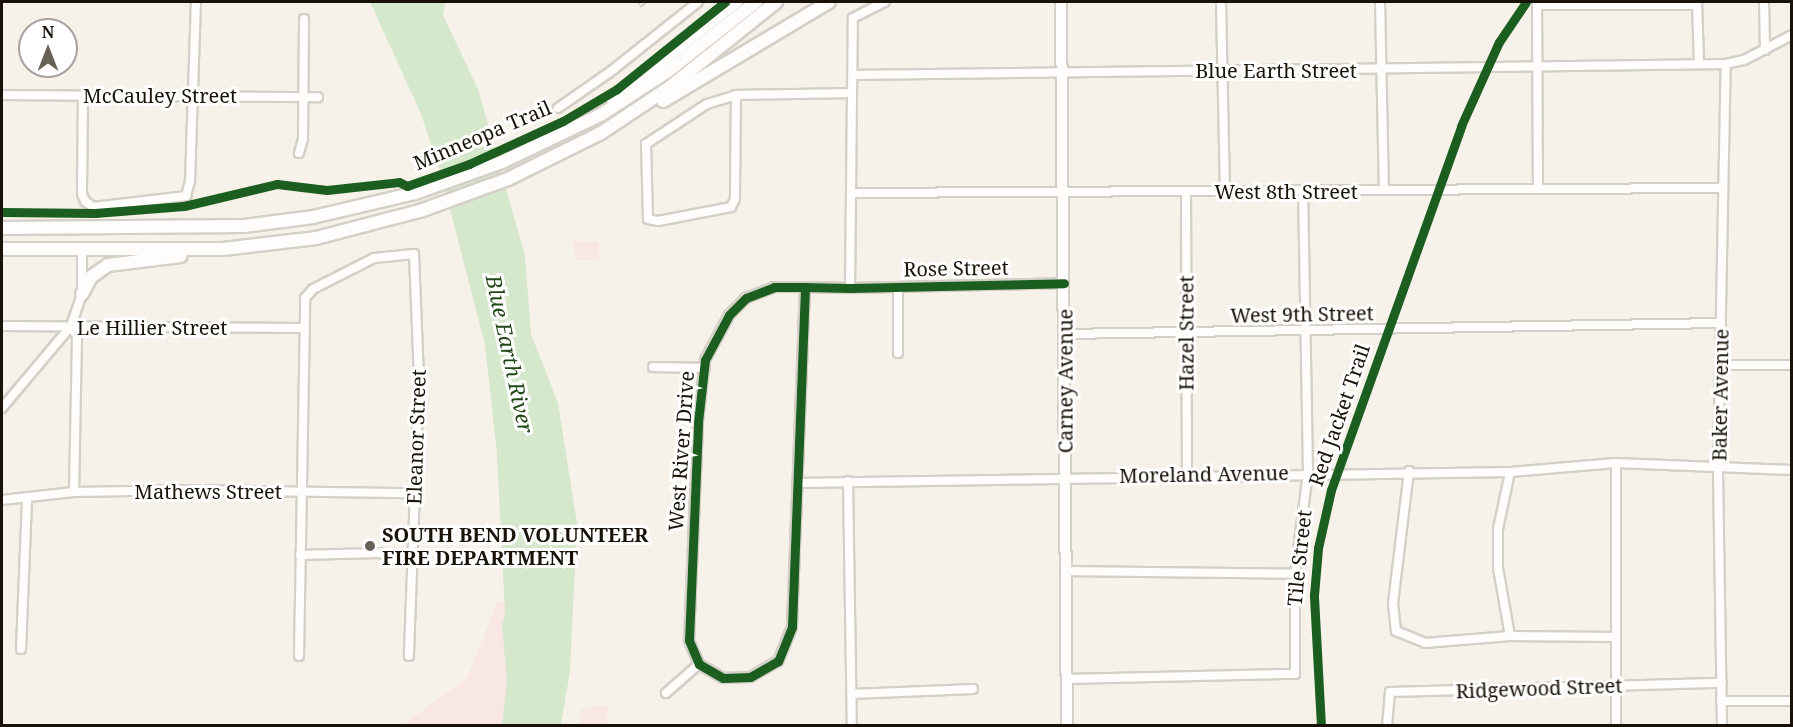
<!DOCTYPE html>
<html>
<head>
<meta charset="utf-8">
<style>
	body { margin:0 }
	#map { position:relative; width:1793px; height:727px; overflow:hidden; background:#f7f2e9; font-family:"Noto Serif",serif }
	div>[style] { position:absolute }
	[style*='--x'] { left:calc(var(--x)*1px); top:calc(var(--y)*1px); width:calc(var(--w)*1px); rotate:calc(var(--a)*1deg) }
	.green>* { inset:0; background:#f9e7e4 }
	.water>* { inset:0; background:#d5e8cc }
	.roads { filter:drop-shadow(2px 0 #d5d0c7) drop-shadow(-2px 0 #d5d0c7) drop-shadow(0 2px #d5d0c7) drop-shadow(0 -2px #d5d0c7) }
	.minor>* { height:8px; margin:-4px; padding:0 4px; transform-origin:4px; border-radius:4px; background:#fefdfc }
	.major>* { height:10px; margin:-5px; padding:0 5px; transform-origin:5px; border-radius:5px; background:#fefdfc }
	.highway>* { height:12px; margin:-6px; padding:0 6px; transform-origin:6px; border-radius:6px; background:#fefdfc }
	.rail>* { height:4.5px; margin-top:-2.25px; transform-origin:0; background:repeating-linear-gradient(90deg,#fff 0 7px,#cdccca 0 14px); box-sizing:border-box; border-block:2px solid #cdccca }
	.cycleway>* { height:9px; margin:-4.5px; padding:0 4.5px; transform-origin:4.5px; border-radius:4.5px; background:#1b5e20 }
	.dots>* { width:16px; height:16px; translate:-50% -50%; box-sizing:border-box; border:3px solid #fff; border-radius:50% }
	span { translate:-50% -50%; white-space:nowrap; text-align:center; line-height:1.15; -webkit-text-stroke:6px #fff; paint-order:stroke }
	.street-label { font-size:20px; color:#181209 }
	.poi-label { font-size:20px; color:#181209; font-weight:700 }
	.left { translate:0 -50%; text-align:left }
	.water-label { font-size:21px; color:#204617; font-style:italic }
	.frame { position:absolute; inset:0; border:3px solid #181209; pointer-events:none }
	.north { position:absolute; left:18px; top:18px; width:60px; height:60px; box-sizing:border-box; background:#fff; border:2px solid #a3a09d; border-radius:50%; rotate:0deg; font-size:16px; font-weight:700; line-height:24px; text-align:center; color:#181209 }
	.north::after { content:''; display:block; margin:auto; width:21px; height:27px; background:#666057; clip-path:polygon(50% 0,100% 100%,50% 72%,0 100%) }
</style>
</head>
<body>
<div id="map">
	<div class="green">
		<i style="clip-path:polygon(573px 241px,599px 242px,599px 260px,576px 260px)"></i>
		<i style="clip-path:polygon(518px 599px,518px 725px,401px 726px,467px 678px,497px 603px)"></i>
		<i style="clip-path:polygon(607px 705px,607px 725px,580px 725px,581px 709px)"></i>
	</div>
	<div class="water">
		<i style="clip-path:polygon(370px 2px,445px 2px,443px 15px,478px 89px,525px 256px,531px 334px,558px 403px,577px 523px,570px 671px,561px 725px,502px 725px,507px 681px,502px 626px,505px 614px,497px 454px,485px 345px,442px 178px,421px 114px)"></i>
	</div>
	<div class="roads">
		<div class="minor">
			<i style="--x:1221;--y:2;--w:189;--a:88.8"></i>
			<i style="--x:1380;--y:2;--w:188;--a:88.8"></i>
			<i style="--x:1537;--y:2;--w:187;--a:89.7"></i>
			<i style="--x:1697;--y:2;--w:61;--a:88.1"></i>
			<i style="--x:1764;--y:2;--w:48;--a:88.8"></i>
			<i style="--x:1537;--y:5;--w:160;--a:0"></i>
			<i style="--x:852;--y:75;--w:874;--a:-0.72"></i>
			<i style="--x:1726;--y:64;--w:18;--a:-13"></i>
			<i style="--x:1744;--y:60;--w:54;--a:-27.5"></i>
			<i style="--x:2;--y:95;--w:316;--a:0.4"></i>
			<i style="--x:83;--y:95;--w:99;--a:90.6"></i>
			<i style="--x:82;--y:194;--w:8;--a:67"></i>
			<i style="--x:85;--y:201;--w:10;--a:37"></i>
			<i style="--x:93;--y:207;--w:94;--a:-6.7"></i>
			<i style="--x:186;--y:196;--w:16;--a:-75"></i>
			<i style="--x:190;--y:181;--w:179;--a:-88.1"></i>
			<i style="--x:736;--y:95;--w:104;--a:90.6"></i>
			<i style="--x:735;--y:199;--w:9;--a:117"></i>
			<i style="--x:731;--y:207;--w:74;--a:169.1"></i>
			<i style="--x:658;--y:221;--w:10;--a:-169"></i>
			<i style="--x:648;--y:219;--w:75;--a:-91.5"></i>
			<i style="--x:646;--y:144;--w:73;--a:-33.3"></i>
			<i style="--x:707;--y:104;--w:30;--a:-17"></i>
			<i style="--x:736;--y:95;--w:116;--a:-1"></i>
			<i style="--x:558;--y:108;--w:63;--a:-34.7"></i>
			<i style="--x:610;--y:72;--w:112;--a:-38.5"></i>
			<i style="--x:299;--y:153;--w:15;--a:-74"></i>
			<i style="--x:303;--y:139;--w:120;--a:-89.5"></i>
			<i style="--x:1186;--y:191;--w:284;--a:89.8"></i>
			<i style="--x:851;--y:193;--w:871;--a:-0.33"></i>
			<i style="--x:805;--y:287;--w:340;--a:92.2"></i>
			<i style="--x:792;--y:627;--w:37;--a:112"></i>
			<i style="--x:778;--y:661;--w:32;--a:150"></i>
			<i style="--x:750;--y:677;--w:27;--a:178"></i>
			<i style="--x:723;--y:678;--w:28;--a:-150"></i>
			<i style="--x:699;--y:664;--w:26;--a:-113"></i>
			<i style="--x:689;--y:640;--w:218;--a:-87.6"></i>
			<i style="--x:698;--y:422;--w:62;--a:-83.6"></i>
			<i style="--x:705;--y:360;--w:51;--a:-61.9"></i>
			<i style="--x:729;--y:315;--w:24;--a:-45"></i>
			<i style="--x:746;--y:298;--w:30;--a:-21"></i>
			<i style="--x:774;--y:287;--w:31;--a:0"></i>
			<i style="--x:805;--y:287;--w:45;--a:1.3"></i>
			<i style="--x:850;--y:288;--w:214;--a:-1.3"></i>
			<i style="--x:850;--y:288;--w:270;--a:-89.4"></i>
			<i style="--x:853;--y:18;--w:36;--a:-27"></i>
			<i style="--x:2;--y:326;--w:300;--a:0.4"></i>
			<i style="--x:71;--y:326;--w:13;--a:61"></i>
			<i style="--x:77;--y:337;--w:155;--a:91.1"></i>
			<i style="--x:1065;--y:334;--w:656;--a:-0.96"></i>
			<i style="--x:898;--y:353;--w:66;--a:-90"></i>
			<i style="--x:1720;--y:365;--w:72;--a:0"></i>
			<i style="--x:653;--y:367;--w:52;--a:1.1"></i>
			<i style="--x:2;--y:408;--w:107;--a:-49.9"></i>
			<i style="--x:71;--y:326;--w:34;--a:-71"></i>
			<i style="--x:82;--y:294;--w:45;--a:-90"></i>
			<i style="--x:1409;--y:471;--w:133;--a:96.9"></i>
			<i style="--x:1393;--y:603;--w:28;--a:84"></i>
			<i style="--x:1396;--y:631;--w:31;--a:22"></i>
			<i style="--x:1425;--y:643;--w:85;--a:-4.7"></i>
			<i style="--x:1510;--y:636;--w:106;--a:0.5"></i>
			<i style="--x:848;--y:481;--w:245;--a:89.1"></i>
			<i style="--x:797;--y:483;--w:713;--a:-0.88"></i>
			<i style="--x:1510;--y:472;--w:106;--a:-4.9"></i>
			<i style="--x:1616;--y:463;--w:176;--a:2.3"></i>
			<i style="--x:2;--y:500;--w:72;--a:-6.3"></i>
			<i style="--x:74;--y:492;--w:115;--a:-1"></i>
			<i style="--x:189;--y:490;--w:225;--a:0.8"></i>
			<i style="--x:300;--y:555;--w:78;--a:-1.5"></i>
			<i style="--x:378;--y:553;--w:35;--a:8"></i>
			<i style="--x:1065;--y:571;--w:230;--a:0.7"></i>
			<i style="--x:1510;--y:636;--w:69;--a:-100"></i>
			<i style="--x:1498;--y:568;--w:39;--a:-90"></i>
			<i style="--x:1498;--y:529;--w:58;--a:-78.1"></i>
			<i style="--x:21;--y:649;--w:152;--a:-87.7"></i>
			<i style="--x:299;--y:656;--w:358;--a:-89"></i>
			<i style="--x:305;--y:298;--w:12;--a:-48"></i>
			<i style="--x:313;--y:289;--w:68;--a:-26.9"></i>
			<i style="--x:374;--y:258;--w:40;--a:-5.7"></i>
			<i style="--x:414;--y:254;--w:126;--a:87.7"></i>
			<i style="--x:419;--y:380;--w:276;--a:92.1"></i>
			<i style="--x:1066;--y:679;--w:229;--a:-1.3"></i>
			<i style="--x:1295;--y:674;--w:100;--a:-90"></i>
			<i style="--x:1295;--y:574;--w:103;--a:-82.7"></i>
			<i style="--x:1308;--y:472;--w:282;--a:-91"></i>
			<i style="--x:666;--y:693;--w:44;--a:-41.3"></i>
			<i style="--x:852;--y:694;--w:121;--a:-2.4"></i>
			<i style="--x:1721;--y:701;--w:71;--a:0"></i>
			<i style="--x:1387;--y:726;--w:34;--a:-85"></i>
			<i style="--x:1390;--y:692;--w:332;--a:-1.6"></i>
			<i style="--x:1616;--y:726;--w:263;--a:-90"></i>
			<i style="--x:1722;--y:726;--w:260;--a:-90.9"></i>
			<i style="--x:1718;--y:466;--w:402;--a:-88.9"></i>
		</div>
		<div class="major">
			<i style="--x:1061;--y:2;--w:724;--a:89.53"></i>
		</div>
		<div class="highway">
			<i style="--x:613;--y:99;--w:157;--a:-38.3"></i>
			<i style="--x:663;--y:101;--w:193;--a:-30.8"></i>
			<i style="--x:2;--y:228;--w:242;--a:-0.5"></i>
			<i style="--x:244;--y:226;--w:70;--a:-7.4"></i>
			<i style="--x:313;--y:217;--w:105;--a:-13.2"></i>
			<i style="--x:415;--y:193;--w:92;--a:-19.6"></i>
			<i style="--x:502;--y:162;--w:111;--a:-25.6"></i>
			<i style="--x:602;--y:114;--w:79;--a:-33.1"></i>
			<i style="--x:668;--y:71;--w:112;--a:-38.1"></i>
			<i style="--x:2;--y:249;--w:221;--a:0"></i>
			<i style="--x:223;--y:249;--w:94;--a:-6.7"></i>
			<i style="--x:316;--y:238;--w:107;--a:-14.6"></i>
			<i style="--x:420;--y:211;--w:94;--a:-20"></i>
			<i style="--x:508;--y:179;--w:104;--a:-26.3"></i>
			<i style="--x:601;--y:133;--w:83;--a:-33.7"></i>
			<i style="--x:670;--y:87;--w:136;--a:-38.7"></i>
			<i style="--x:82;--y:294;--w:19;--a:-62"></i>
			<i style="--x:91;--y:277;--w:21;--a:-35"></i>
			<i style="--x:108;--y:265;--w:73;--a:-7.1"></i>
		</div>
	</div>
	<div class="rail">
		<i style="--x:639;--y:5;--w:6;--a:-31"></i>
	</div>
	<div class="cycleway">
		<i style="--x:2;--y:212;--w:93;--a:0.6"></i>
		<i style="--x:95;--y:213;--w:89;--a:-4.5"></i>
		<i style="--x:184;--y:206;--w:96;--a:-13.3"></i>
		<i style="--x:277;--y:184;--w:50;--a:6.8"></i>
		<i style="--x:327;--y:190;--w:72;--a:-6.3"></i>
		<i style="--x:399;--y:182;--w:9;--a:27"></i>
		<i style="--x:407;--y:186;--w:66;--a:-19.5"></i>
		<i style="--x:469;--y:164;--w:103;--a:-24.6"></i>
		<i style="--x:563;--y:121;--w:63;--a:-30.7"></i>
		<i style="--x:617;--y:89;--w:139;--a:-38.9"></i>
		<i style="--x:805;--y:287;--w:340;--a:92.2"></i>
		<i style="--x:792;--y:627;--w:37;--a:112"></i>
		<i style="--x:778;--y:661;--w:32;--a:150"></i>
		<i style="--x:750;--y:677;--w:27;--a:178"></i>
		<i style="--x:723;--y:678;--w:28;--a:-150"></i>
		<i style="--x:699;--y:664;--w:26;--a:-113"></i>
		<i style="--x:689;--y:640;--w:218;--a:-87.6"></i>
		<i style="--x:698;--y:422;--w:62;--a:-83.6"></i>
		<i style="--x:705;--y:360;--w:51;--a:-61.9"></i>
		<i style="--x:729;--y:315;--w:24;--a:-45"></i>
		<i style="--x:746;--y:298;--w:30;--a:-21"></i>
		<i style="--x:774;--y:287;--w:31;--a:0"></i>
		<i style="--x:805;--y:287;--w:45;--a:1.3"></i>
		<i style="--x:850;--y:288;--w:214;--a:-1.3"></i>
		<i style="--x:1321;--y:726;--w:131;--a:-93.1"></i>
		<i style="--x:1314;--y:595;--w:47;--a:-85.1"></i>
		<i style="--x:1318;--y:548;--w:59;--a:-77.4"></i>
		<i style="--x:1331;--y:490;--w:387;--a:-70.3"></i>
		<i style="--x:1461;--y:126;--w:92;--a:-65.7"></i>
		<i style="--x:1499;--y:42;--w:48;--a:-56"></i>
	</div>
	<div class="dots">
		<i style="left:370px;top:546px;background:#666057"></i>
	</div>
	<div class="street-label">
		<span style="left:1276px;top:70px">Blue Earth Street</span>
		<span style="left:160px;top:95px">McCauley Street</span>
		<span style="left:482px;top:135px;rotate:-23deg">Minneopa Trail</span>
		<span style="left:1286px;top:191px">West 8th Street</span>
		<span style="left:956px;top:268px;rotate:-1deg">Rose Street</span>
		<span style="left:1302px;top:314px;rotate:-1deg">West 9th Street</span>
		<span style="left:152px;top:327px">Le Hillier Street</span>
		<span style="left:1186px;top:333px;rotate:-90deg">Hazel Street</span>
		<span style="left:1065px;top:381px;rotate:-90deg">Carney Avenue</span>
		<span style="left:1720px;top:395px;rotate:-89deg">Baker Avenue</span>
		<span style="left:1339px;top:415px;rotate:-71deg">Red Jacket Trail</span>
		<span style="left:416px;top:437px;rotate:-88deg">Eleanor Street</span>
		<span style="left:681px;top:451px;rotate:-86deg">West River Drive</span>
		<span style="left:1204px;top:474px;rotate:-1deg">Moreland Avenue</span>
		<span style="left:208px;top:491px">Mathews Street</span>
		<span style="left:1299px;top:558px;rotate:-84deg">Tile Street</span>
		<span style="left:1539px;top:688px;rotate:-2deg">Ridgewood Street</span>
	</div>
	<div class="poi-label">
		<span class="left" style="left:382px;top:546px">SOUTH BEND VOLUNTEER<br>FIRE DEPARTMENT</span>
	</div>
	<div class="water-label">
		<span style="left:510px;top:354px;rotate:78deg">Blue Earth River</span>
	</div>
	<div class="frame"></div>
	<div class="north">N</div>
</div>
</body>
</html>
